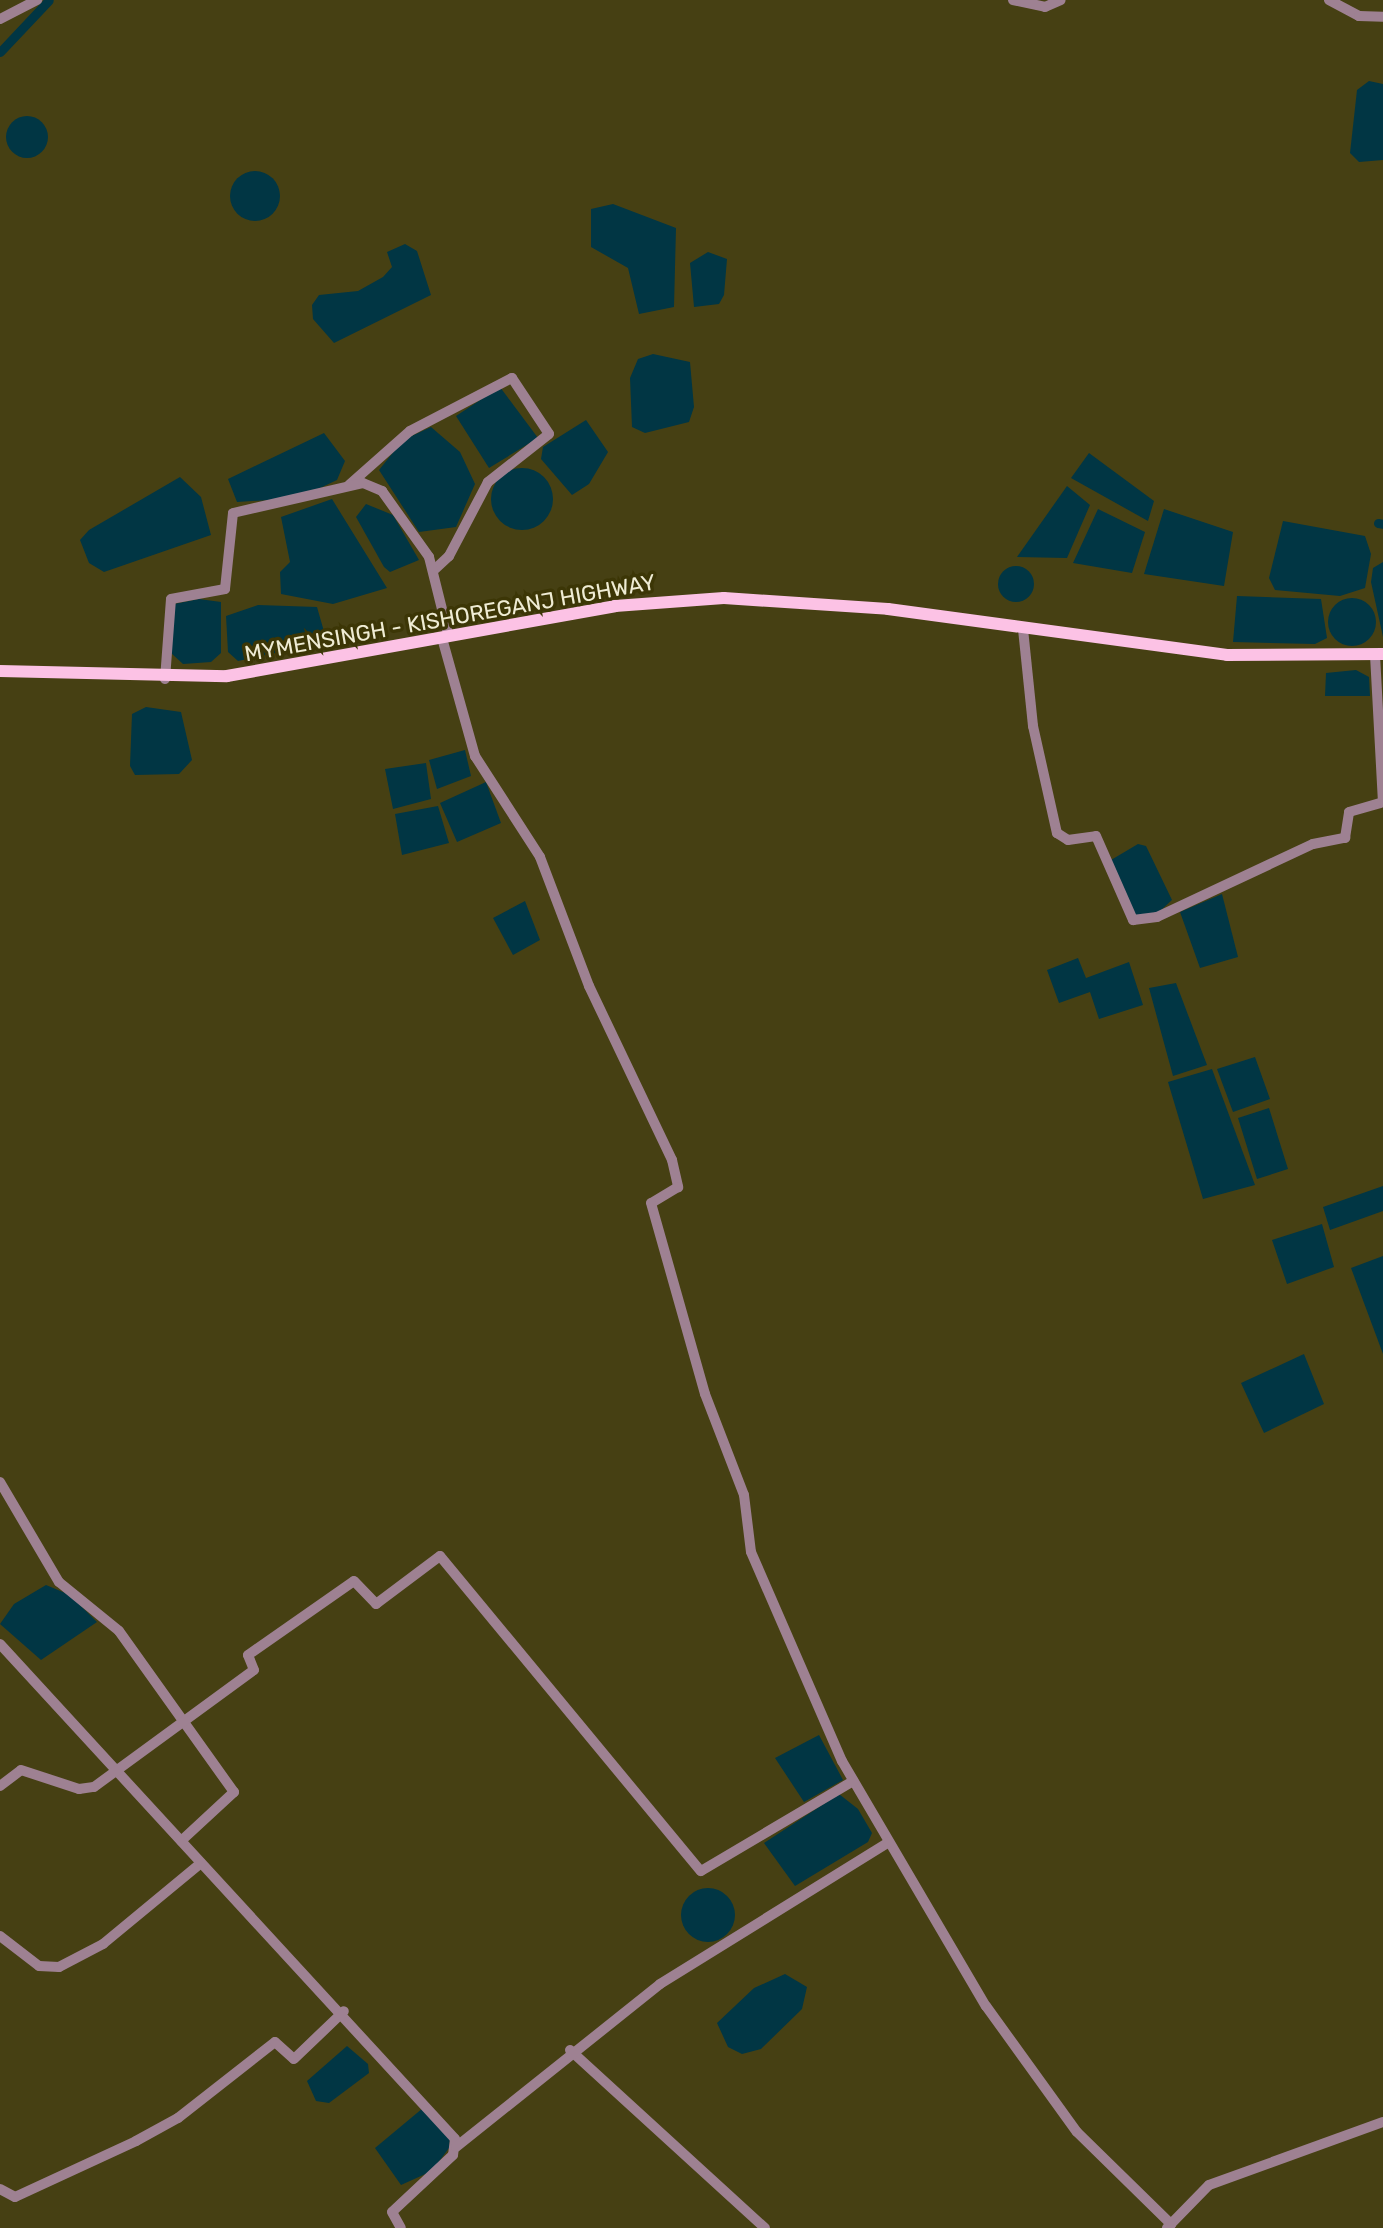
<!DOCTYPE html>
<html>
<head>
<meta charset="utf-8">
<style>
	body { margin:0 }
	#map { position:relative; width:1383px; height:2228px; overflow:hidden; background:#464013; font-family:Rubik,sans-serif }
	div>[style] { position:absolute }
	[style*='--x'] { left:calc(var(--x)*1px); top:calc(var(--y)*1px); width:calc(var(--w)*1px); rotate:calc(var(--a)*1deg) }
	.water>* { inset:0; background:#013644 }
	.round { border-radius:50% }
	.canal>* { height:9px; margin:-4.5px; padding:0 4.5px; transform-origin:4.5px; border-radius:4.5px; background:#013644 }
	.minor>* { height:10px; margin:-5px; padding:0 5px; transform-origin:5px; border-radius:5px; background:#9e8192 }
	.major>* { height:12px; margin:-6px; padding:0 6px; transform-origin:6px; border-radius:6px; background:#fcc2e5 }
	span { translate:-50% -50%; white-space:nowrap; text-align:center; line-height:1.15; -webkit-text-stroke:7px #3c3606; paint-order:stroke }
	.street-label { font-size:22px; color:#efecd4 }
</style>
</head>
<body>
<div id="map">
	<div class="water">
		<i style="clip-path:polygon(1369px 81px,1383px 84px,1383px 160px,1359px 162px,1350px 153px,1357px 90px)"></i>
		<i class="round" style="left:6px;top:116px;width:42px;height:42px"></i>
		<i class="round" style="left:230px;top:171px;width:50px;height:50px"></i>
		<i style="clip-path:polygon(613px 204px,676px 228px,674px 307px,639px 314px,628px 268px,591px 247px,591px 209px)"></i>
		<i style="clip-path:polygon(405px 244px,417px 251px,431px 295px,334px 343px,313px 319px,312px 305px,319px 295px,358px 291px,383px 277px,392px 267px,387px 252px)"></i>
		<i style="clip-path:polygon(708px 252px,727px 259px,724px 295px,719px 304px,694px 307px,690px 263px)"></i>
		<i style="clip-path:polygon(653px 354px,690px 362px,694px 407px,689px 422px,645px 433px,632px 427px,630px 378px,638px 359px)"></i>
		<i style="clip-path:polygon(500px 387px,538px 438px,489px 468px,456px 416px)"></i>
		<i style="clip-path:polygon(586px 420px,608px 452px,589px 484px,572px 495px,541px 459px,543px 447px)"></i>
		<i style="clip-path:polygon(431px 427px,460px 452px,475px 484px,456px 527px,419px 532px,379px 470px,403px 440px)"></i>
		<i style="clip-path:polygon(324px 433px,345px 461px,337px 480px,299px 498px,237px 502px,228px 479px)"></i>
		<i style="clip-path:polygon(1089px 453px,1154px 501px,1148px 521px,1071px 478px)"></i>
		<i class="round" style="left:491px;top:468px;width:62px;height:62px"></i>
		<i style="clip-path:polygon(180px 477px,201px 497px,211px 535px,104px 572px,89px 563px,80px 540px,89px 530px)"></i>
		<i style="clip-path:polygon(1067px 486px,1090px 505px,1067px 558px,1017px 557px)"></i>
		<i style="clip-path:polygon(332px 499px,387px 588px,333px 604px,281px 594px,280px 572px,290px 562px,281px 517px)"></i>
		<i style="clip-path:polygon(366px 504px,393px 515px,419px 560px,390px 572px,384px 567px,356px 517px)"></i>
		<i style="clip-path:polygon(1098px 509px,1145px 532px,1132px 573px,1073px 563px)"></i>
		<i style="clip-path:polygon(1164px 509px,1233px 532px,1224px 586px,1144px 574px)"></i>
		<i style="clip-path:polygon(1283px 521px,1365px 536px,1371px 554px,1365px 588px,1340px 596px,1275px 590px,1269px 578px)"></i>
		<i style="clip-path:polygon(1383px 562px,1383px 637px,1371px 582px,1373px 568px)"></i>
		<i class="round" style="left:998px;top:566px;width:36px;height:36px"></i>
		<i style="clip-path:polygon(1237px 596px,1321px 599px,1327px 638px,1315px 644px,1233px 642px)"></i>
		<i class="round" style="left:1328px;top:598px;width:48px;height:48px"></i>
		<i style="clip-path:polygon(199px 599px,221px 602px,221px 653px,211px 662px,183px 664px,170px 652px,174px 604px)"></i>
		<i style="clip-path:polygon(258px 605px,317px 607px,327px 642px,238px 661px,228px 652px,226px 616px)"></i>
		<i style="clip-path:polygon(1356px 670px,1369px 677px,1370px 696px,1325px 696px,1326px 673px)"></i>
		<i style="clip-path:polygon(146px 707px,181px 712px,192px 760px,179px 774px,135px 775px,130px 766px,132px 714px)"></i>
		<i style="clip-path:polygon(465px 750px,471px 776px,437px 789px,429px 760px)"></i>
		<i style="clip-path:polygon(426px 763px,431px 799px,393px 809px,385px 769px)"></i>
		<i style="clip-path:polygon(486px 782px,501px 823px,457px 842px,440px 803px)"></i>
		<i style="clip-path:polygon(438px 806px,449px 843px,402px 855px,395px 814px)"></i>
		<i style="clip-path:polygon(1138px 844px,1146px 846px,1172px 900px,1159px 912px,1136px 916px,1111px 860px)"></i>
		<i style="clip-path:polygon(1222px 894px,1238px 957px,1200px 968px,1180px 912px)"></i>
		<i style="clip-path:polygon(525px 901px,540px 940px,513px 955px,493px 918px)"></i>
		<i style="clip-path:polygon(1078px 958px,1086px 978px,1129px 962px,1143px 1005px,1099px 1019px,1090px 992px,1059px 1003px,1047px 970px)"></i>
		<i style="clip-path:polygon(1176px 983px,1207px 1065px,1173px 1076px,1149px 988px)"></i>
		<i style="clip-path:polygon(1255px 1057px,1270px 1099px,1233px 1112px,1217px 1069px)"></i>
		<i style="clip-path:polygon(1212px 1069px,1255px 1185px,1203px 1199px,1168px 1082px)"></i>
		<i style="clip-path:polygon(1269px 1108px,1288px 1169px,1257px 1179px,1238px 1118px)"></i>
		<i style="clip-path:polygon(1383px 1186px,1383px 1211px,1330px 1230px,1323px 1207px)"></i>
		<i style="clip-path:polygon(1322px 1224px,1334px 1267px,1287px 1284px,1272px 1240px)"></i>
		<i style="clip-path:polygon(1383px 1256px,1383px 1354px,1351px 1268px)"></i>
		<i style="clip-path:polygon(1304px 1354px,1324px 1404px,1264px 1433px,1241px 1383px)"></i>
		<i style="clip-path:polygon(46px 1585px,70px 1595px,97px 1622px,41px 1660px,0 1624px,14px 1604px)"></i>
		<i style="clip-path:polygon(819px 1735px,843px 1780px,804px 1802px,775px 1758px)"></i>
		<i style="clip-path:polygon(839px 1794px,858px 1809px,872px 1833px,868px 1842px,795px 1886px,764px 1843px)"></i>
		<i class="round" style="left:681px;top:1888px;width:54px;height:54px"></i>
		<i style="clip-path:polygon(785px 1974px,807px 1987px,802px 2009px,761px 2049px,742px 2054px,728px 2047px,717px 2023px,754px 1988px)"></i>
		<i style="clip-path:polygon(347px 2046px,368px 2064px,369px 2073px,329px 2103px,316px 2101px,307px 2081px)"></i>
		<i style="clip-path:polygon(423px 2108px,450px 2139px,449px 2148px,432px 2171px,401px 2185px,375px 2148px)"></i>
	</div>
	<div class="canal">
		<i style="--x:0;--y:52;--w:71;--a:-46.7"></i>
		<i style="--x:1378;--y:523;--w:5;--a:11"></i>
	</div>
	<div class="minor">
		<i style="--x:1013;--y:0;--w:33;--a:12"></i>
		<i style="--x:1045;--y:7;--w:17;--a:-24"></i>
		<i style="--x:1329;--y:0;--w:34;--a:28"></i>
		<i style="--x:1359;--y:16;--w:24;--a:2"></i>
		<i style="--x:0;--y:19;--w:42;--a:-27.2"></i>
		<i style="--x:349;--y:485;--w:81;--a:-41.5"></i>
		<i style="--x:410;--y:431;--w:115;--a:-27.5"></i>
		<i style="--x:512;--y:378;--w:67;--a:56.5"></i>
		<i style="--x:549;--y:434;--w:78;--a:141.8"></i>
		<i style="--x:488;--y:482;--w:84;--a:117.8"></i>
		<i style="--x:449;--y:556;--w:21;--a:137"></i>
		<i style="--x:1023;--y:629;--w:98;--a:84.1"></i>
		<i style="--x:1033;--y:726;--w:110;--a:77.4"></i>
		<i style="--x:1057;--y:833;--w:13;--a:32"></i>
		<i style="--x:1068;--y:840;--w:28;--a:-8"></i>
		<i style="--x:1096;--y:836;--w:92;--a:66.2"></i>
		<i style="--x:1133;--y:920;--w:24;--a:-7"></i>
		<i style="--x:1157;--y:917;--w:172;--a:-25.1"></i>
		<i style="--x:1313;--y:844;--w:33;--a:-11"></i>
		<i style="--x:1345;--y:838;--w:26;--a:-81"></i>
		<i style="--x:1349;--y:812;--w:33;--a:-16"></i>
		<i style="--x:442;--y:638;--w:123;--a:74.4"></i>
		<i style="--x:475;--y:756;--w:120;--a:57.2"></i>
		<i style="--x:540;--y:857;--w:138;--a:69.2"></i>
		<i style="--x:589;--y:986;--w:193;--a:64.5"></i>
		<i style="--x:672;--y:1160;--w:28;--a:77"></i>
		<i style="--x:678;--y:1187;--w:31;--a:149"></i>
		<i style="--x:651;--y:1203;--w:198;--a:74.2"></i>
		<i style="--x:705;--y:1394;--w:108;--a:68.9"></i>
		<i style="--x:744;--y:1495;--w:57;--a:83"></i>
		<i style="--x:751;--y:1552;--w:228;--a:66.5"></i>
		<i style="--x:842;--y:1761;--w:284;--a:59.6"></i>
		<i style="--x:986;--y:2006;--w:155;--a:54.2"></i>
		<i style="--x:1077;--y:2132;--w:132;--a:44.4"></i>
		<i style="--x:1375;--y:655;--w:147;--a:86.9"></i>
		<i style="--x:165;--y:679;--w:80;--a:-85.7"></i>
		<i style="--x:171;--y:599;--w:55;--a:-10.5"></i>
		<i style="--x:225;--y:589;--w:76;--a:-84"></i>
		<i style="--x:233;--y:513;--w:133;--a:-13"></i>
		<i style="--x:363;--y:483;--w:21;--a:23"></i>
		<i style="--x:382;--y:491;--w:81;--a:54.5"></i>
		<i style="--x:429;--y:557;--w:82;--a:76"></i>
		<i style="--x:0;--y:1482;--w:116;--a:59.5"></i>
		<i style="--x:59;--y:1582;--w:77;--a:39.2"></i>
		<i style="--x:119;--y:1631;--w:198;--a:54.5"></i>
		<i style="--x:234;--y:1792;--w:72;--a:137.2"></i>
		<i style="--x:0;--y:1644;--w:672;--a:47.41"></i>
		<i style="--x:455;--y:2139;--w:16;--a:97"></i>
		<i style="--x:453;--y:2155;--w:83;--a:136.9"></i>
		<i style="--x:392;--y:2212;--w:18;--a:61"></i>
		<i style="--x:0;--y:1786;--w:26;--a:-37"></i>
		<i style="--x:21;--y:1770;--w:61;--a:18.1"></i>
		<i style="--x:79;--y:1789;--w:15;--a:-8"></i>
		<i style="--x:94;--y:1787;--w:198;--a:-36.2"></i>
		<i style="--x:254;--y:1670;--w:16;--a:-112"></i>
		<i style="--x:248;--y:1655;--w:129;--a:-34.9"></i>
		<i style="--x:354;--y:1581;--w:32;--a:46"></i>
		<i style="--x:376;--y:1604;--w:80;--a:-36.9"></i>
		<i style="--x:440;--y:1556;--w:409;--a:50.4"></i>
		<i style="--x:701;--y:1871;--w:177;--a:-30.6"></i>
		<i style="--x:0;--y:1936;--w:49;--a:37.6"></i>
		<i style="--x:39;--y:1966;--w:20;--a:3"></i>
		<i style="--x:59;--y:1967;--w:50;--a:-27.6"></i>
		<i style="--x:103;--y:1944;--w:127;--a:-39.6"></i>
		<i style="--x:570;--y:2050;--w:264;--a:42.4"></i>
		<i style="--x:456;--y:2147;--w:261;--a:-38.6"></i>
		<i style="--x:660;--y:1984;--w:269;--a:-31.8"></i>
		<i style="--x:0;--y:2189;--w:17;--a:28"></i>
		<i style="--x:15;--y:2197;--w:133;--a:-24.8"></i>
		<i style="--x:136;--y:2141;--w:48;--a:-28.7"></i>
		<i style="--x:178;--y:2118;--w:123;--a:-38.1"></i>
		<i style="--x:275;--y:2042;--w:25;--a:42"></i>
		<i style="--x:294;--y:2059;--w:69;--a:-43.8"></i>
		<i style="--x:1167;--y:2228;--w:60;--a:-45.7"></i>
		<i style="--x:1209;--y:2185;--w:185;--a:-19.9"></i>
	</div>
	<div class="major">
		<i style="--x:0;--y:671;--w:227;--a:1.3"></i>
		<i style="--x:227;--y:676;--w:394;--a:-10.2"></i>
		<i style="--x:615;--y:606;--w:109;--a:-4.2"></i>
		<i style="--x:724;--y:598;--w:164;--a:3.8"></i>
		<i style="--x:888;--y:609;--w:342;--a:7.7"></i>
		<i style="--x:1227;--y:655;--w:156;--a:-0.4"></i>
	</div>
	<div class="street-label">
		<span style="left:450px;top:618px;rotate:-10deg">MYMENSINGH - KISHOREGANJ HIGHWAY</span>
	</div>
</div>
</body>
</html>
